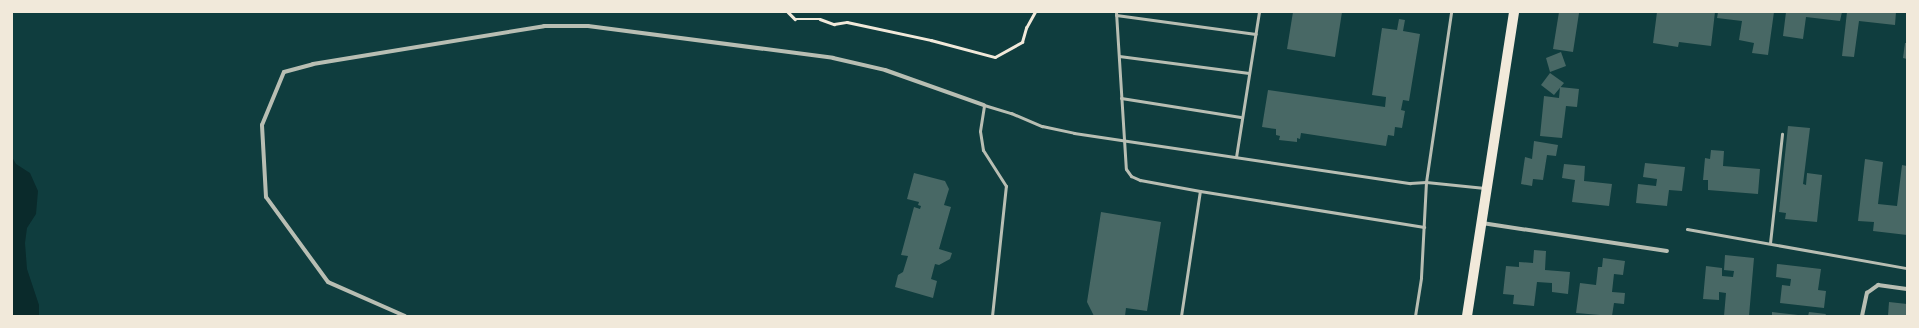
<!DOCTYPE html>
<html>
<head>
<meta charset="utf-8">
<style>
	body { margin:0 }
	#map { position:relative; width:1919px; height:328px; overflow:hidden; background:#0f3d3e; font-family:"DejaVu Sans",sans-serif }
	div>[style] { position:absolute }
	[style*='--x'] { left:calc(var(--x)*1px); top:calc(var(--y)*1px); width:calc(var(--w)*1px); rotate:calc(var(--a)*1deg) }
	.water>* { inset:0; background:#0a2a2b }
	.building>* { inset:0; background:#486865 }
	.path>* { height:2.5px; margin:-1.25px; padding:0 1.25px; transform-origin:1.25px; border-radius:1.25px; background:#f1e9da }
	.service>* { height:3px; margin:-1.5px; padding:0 1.5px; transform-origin:1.5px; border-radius:1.5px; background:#b8beb3 }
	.minor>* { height:4px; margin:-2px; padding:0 2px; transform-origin:2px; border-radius:2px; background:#b8beb3 }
	.primary>* { height:10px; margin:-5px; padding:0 5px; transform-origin:5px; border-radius:5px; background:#f1e9da }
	span { translate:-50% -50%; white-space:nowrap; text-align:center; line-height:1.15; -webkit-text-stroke:3px #f1e9da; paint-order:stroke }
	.frame { position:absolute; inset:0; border:13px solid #f1e9da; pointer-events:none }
</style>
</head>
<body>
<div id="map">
	<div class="water">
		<i style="clip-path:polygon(12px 157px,16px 164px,30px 173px,38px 191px,36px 214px,27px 228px,25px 243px,27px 269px,39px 305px,39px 316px,12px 316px)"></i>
	</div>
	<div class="building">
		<i style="clip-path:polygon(1293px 12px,1342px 12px,1335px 57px,1287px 49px)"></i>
		<i style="clip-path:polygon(1559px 12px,1579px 13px,1573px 52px,1553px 49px)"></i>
		<i style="clip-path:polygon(1657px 12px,1715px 12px,1711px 46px,1679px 42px,1678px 47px,1653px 43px)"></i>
		<i style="clip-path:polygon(1718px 12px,1774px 12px,1768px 55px,1752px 53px,1754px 43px,1739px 40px,1742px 21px,1717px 18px)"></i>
		<i style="clip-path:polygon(1786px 12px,1842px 12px,1840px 21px,1806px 17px,1803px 39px,1783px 36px)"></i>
		<i style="clip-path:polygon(1847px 12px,1896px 12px,1895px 25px,1859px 21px,1854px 57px,1842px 56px)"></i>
		<i style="clip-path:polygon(1399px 19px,1405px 20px,1403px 31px,1420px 34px,1409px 101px,1403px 100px,1401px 110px,1405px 111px,1402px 128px,1395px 127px,1394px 136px,1388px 135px,1386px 146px,1301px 133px,1300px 139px,1297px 138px,1297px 142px,1279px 140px,1280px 136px,1276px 135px,1276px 129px,1262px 127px,1268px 90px,1385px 107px,1386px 97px,1372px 95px,1382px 28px,1397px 30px)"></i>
		<i style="clip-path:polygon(1905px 43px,1907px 43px,1907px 59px,1903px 58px)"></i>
		<i style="clip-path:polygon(1561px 52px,1566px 66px,1550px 72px,1546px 58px)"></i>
		<i style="clip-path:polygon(1550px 73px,1564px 83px,1554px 95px,1541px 85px)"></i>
		<i style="clip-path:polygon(1560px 87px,1579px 89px,1577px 107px,1566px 106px,1562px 138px,1540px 136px,1544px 96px,1559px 98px)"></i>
		<i style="clip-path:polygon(1788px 126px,1810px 128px,1803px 184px,1806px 185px,1807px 173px,1822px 175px,1817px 222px,1785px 219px,1786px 213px,1779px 212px)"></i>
		<i style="clip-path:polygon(1534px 141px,1558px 145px,1556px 156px,1547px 155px,1543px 180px,1533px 179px,1532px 186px,1521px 184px,1525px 157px,1532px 159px)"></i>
		<i style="clip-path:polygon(1711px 150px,1724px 151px,1723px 166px,1760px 169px,1758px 194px,1708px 190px,1708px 180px,1703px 180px,1705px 158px,1710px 159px)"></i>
		<i style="clip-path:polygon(1865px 159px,1883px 162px,1878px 204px,1897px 206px,1902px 165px,1907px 166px,1907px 235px,1873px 231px,1874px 222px,1858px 221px)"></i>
		<i style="clip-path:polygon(1645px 163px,1685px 167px,1682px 191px,1669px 190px,1667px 206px,1636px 203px,1638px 184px,1656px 186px,1657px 179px,1643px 177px)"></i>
		<i style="clip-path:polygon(1564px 164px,1585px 166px,1584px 181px,1612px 184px,1609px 206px,1572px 202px,1575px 180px,1562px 178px)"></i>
		<i style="clip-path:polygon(914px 173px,945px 181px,949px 189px,944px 205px,951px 207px,939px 249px,952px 253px,950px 259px,939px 265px,935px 264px,931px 279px,937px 281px,933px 298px,895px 287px,898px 275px,903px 272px,908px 256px,901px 255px,914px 207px,920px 209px,921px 206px,918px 205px,919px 202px,907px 199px)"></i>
		<i style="clip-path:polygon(1101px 212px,1161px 222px,1147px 311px,1126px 308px,1125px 316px,1094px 316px,1087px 302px)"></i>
		<i style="clip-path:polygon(1534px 250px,1546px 251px,1545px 270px,1570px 272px,1568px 294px,1552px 292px,1552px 283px,1537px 282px,1534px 306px,1513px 304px,1514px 295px,1503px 294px,1506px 266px,1519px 267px,1519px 262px,1533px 263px)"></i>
		<i style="clip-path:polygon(1725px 255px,1754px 258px,1749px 316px,1724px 316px,1726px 293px,1719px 292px,1719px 300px,1703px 299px,1706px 266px,1722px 268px,1722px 276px,1733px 277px,1734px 271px,1724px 270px)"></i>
		<i style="clip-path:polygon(1603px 258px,1625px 261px,1623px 275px,1614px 274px,1612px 292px,1625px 293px,1624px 304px,1614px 303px,1612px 316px,1576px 313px,1580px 283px,1596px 285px,1598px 267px,1602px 267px)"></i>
		<i style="clip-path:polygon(1777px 264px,1821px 269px,1818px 290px,1826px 291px,1824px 308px,1780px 303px,1782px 285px,1790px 286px,1791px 279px,1776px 277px)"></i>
		<i style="clip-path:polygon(1889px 302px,1907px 304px,1907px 316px,1888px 316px)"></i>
		<i style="clip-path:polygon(1772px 312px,1798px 315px,1798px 316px,1772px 316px)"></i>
		<i style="clip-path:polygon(1809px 312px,1826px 314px,1825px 316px,1808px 316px)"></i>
	</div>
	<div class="path">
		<i style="--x:788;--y:12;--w:10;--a:45"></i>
		<i style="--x:795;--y:19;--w:25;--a:0"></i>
		<i style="--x:820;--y:19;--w:15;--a:20"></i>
		<i style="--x:834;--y:24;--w:13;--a:-9"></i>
		<i style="--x:847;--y:22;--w:86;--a:12.1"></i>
		<i style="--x:931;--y:40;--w:66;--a:14.9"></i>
		<i style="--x:995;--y:57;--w:31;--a:-29"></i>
		<i style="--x:1022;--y:42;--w:15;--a:-74"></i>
		<i style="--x:1026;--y:28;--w:18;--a:-61"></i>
	</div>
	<div class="service">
		<i style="--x:1116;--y:12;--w:157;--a:86.4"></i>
		<i style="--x:1126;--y:169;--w:9;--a:54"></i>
		<i style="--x:1131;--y:176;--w:10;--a:24"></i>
		<i style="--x:1140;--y:180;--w:61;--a:10.4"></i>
		<i style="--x:1200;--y:191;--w:227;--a:9.1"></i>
		<i style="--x:1116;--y:15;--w:141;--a:7.7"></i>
		<i style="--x:1119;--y:56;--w:131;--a:7.5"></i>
		<i style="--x:1121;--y:98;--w:121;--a:9"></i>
		<i style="--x:1236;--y:157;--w:147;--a:-81"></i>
		<i style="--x:1687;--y:229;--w:223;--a:10.1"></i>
		<i style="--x:1770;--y:243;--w:110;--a:-83.7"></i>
		<i style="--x:992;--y:316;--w:131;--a:-83.9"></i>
		<i style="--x:1006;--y:186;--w:43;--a:-122.6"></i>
		<i style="--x:983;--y:150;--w:19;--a:-99"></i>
		<i style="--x:980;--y:131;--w:26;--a:-81"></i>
		<i style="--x:984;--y:105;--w:28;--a:17"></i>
		<i style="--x:1011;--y:113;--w:34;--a:23"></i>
		<i style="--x:1042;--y:126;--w:33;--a:12"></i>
		<i style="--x:1074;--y:133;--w:340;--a:8.5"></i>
		<i style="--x:1410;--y:183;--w:16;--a:-4"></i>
		<i style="--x:1426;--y:182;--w:59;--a:5.8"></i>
		<i style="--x:1181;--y:316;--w:126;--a:-81.4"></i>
		<i style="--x:1415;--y:316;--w:39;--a:-81"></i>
		<i style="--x:1421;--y:277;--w:95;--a:-87"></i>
		<i style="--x:1426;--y:182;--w:172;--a:-81.6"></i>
	</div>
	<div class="minor">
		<i style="--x:1482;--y:223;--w:187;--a:8.6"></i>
		<i style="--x:405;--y:316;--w:84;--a:-156.2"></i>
		<i style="--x:328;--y:282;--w:105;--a:-126.1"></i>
		<i style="--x:266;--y:197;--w:72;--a:-93.2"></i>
		<i style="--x:262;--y:125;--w:57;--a:-67.5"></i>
		<i style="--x:284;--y:72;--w:30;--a:-15"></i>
		<i style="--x:313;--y:64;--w:234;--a:-9.3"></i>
		<i style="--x:544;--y:26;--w:44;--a:0"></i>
		<i style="--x:588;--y:26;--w:247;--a:7.4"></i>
		<i style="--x:833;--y:58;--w:53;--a:13"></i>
		<i style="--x:885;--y:70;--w:105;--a:19.5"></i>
		<i style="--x:1862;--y:316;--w:24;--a:-78"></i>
		<i style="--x:1867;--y:293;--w:14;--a:-36"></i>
		<i style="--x:1878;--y:285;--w:29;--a:8"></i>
	</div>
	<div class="primary">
		<i style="--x:1467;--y:316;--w:308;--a:-81.2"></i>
	</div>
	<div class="frame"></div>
</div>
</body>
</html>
